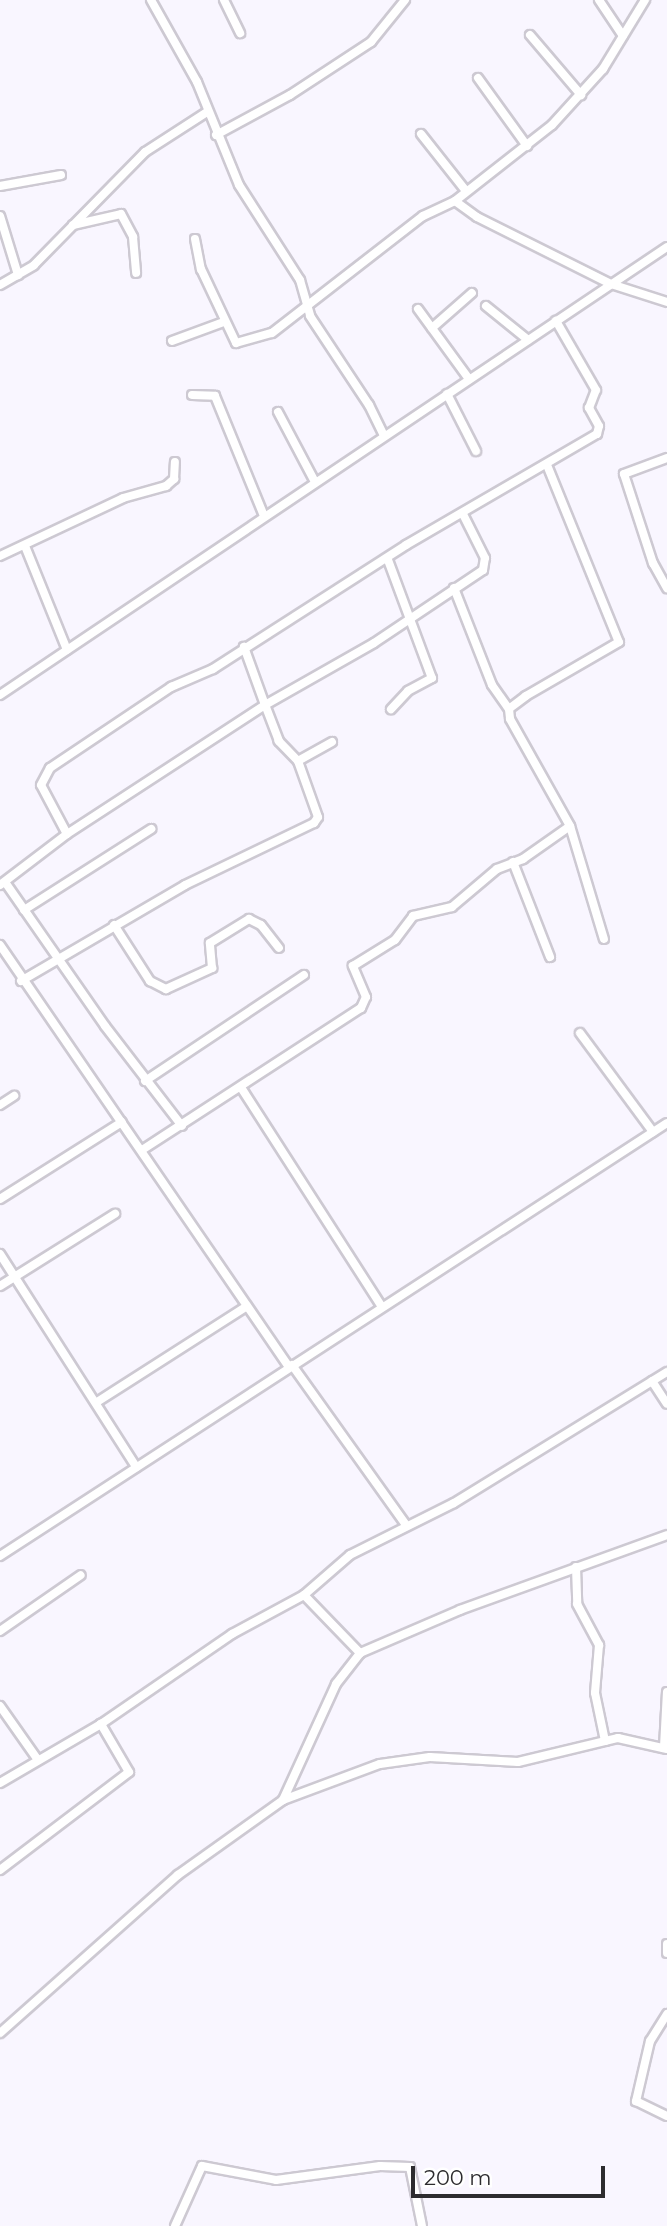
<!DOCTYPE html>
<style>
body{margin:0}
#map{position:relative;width:667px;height:2226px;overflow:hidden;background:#f9f6ff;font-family:Montserrat,sans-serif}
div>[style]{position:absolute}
.roads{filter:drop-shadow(2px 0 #cdc9d2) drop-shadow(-2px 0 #cdc9d2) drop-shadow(0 2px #cdc9d2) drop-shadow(0 -2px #cdc9d2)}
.minor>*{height:8px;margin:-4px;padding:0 4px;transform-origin:4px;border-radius:4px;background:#fff}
span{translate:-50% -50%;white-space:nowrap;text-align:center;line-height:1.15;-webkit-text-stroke:6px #fff;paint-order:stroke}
.scale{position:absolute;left:411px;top:2166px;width:194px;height:32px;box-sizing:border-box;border:4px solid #2d2c2f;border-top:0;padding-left:9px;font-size:21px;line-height:24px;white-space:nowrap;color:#2d2c2f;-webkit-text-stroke:5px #fff;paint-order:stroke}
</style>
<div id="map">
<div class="roads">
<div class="minor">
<div style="left:151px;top:0;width:94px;rotate:60.7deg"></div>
<div style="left:197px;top:82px;width:111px;rotate:67.8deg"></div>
<div style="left:239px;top:185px;width:113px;rotate:57.3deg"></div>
<div style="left:300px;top:280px;width:37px;rotate:74deg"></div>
<div style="left:310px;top:316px;width:107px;rotate:56.5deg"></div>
<div style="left:369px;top:405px;width:34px;rotate:64deg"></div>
<div style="left:224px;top:0;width:37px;rotate:64deg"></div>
<div style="left:599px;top:0;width:43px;rotate:56.3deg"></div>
<div style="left:530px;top:35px;width:79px;rotate:49.6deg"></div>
<div style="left:478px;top:78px;width:84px;rotate:54.2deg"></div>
<div style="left:421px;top:134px;width:73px;rotate:51.7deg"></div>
<div style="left:216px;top:135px;width:84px;rotate:-28.4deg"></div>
<div style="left:290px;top:95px;width:97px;rotate:-33.2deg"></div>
<div style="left:371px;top:42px;width:54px;rotate:-51deg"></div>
<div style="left:0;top:186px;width:62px;rotate:-10.2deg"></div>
<div style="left:455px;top:201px;width:27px;rotate:36deg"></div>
<div style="left:477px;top:217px;width:150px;rotate:26.6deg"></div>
<div style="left:611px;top:284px;width:59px;rotate:17.8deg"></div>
<div style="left:0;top:216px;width:62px;rotate:73deg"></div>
<div style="left:73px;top:225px;width:49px;rotate:-12.9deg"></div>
<div style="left:121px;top:214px;width:26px;rotate:62deg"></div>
<div style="left:133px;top:237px;width:36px;rotate:85deg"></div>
<div style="left:195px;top:239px;width:31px;rotate:79deg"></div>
<div style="left:201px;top:269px;width:82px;rotate:64.7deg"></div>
<div style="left:236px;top:343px;width:37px;rotate:-16deg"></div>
<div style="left:272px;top:333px;width:191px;rotate:-37.8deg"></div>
<div style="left:423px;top:216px;width:35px;rotate:-25deg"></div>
<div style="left:455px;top:201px;width:123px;rotate:-38.1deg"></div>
<div style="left:552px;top:125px;width:76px;rotate:-47.7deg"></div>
<div style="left:603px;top:69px;width:81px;rotate:-58.7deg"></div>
<div style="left:0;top:285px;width:39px;rotate:-30deg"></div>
<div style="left:34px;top:265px;width:158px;rotate:-45.5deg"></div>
<div style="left:145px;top:152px;width:74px;rotate:-32.8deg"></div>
<div style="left:486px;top:306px;width:54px;rotate:39deg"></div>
<div style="left:418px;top:309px;width:87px;rotate:53.9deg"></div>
<div style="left:432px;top:328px;width:53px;rotate:-41.2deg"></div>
<div style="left:172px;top:341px;width:55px;rotate:-20.1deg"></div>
<div style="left:447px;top:394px;width:64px;rotate:63deg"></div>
<div style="left:192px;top:395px;width:23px;rotate:2deg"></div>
<div style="left:215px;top:396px;width:130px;rotate:67.8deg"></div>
<div style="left:278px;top:412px;width:79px;rotate:62.1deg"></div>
<div style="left:667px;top:458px;width:46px;rotate:159.6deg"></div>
<div style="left:624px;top:474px;width:94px;rotate:72deg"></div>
<div style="left:653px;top:563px;width:29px;rotate:61deg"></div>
<div style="left:547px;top:465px;width:191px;rotate:67.9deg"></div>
<div style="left:619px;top:642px;width:108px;rotate:149.9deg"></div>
<div style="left:526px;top:696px;width:21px;rotate:143deg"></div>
<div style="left:509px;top:709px;width:10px;rotate:84deg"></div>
<div style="left:510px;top:719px;width:123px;rotate:60.7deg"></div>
<div style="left:570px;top:826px;width:118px;rotate:73.3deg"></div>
<div style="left:25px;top:546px;width:112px;rotate:68deg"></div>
<div style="left:0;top:556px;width:136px;rotate:-25.2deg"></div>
<div style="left:123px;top:498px;width:45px;rotate:-15.6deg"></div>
<div style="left:166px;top:486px;width:11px;rotate:-41deg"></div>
<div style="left:174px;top:479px;width:17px;rotate:-87deg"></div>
<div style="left:388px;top:560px;width:126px;rotate:69.6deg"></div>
<div style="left:432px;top:678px;width:27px;rotate:152deg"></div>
<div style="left:408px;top:691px;width:25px;rotate:133deg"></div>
<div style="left:454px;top:588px;width:104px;rotate:68.6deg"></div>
<div style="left:492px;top:685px;width:29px;rotate:55deg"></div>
<div style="left:0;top:695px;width:803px;rotate:-33.89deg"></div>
<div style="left:332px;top:742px;width:39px;rotate:151deg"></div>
<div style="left:298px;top:761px;width:28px;rotate:-134deg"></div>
<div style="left:279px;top:741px;width:39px;rotate:-111deg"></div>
<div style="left:265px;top:705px;width:125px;rotate:-29.6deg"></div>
<div style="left:374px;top:643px;width:131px;rotate:-33.8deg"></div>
<div style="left:483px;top:570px;width:12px;rotate:-81deg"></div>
<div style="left:485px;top:558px;width:49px;rotate:-116.6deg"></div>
<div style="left:67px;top:834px;width:236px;rotate:-33.1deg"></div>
<div style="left:265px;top:705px;width:62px;rotate:-109.9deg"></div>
<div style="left:513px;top:862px;width:102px;rotate:68.7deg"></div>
<div style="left:5px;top:882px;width:175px;rotate:55.2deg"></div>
<div style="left:105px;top:1026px;width:126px;rotate:52.4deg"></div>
<div style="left:0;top:885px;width:84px;rotate:-37.3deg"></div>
<div style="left:67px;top:834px;width:55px;rotate:-118deg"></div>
<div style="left:41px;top:785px;width:19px;rotate:-62deg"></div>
<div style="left:50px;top:768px;width:146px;rotate:-33.8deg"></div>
<div style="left:171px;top:687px;width:46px;rotate:-23.2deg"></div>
<div style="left:213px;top:669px;width:229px;rotate:-32.7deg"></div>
<div style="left:406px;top:545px;width:221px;rotate:-30.2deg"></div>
<div style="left:597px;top:434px;width:8px;rotate:-76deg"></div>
<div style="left:599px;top:426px;width:21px;rotate:-119deg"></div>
<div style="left:589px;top:408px;width:19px;rotate:-69deg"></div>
<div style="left:596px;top:390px;width:80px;rotate:-120.1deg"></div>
<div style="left:24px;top:910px;width:151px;rotate:-32.5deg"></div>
<div style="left:114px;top:925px;width:67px;rotate:57.3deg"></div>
<div style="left:150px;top:981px;width:18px;rotate:27deg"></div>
<div style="left:166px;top:989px;width:51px;rotate:-24.5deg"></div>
<div style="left:212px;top:968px;width:25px;rotate:-95deg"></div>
<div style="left:210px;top:943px;width:46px;rotate:-31.6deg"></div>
<div style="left:249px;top:919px;width:13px;rotate:27deg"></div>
<div style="left:261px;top:925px;width:29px;rotate:52deg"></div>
<div style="left:0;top:945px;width:511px;rotate:55.6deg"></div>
<div style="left:21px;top:981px;width:190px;rotate:-30.3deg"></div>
<div style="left:185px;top:885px;width:143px;rotate:-25.7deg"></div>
<div style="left:314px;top:823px;width:7px;rotate:-56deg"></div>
<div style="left:318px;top:817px;width:59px;rotate:-109.7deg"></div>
<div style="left:580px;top:1033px;width:123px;rotate:53.6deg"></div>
<div style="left:145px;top:1081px;width:191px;rotate:-33.7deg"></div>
<div style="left:242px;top:1089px;width:259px;rotate:57.3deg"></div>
<div style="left:0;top:1105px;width:17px;rotate:-33deg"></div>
<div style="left:142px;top:1150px;width:261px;rotate:-33deg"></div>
<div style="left:361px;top:1008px;width:12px;rotate:-66deg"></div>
<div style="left:366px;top:997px;width:34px;rotate:-113deg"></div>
<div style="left:353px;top:966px;width:49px;rotate:-31.8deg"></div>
<div style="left:395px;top:940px;width:30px;rotate:-53deg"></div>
<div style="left:413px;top:916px;width:40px;rotate:-13deg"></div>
<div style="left:452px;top:907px;width:59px;rotate:-40.2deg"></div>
<div style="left:497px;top:869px;width:28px;rotate:-21deg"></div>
<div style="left:523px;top:859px;width:57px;rotate:-35.1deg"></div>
<div style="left:0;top:1199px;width:144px;rotate:-32.3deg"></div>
<div style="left:0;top:1254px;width:253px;rotate:57.4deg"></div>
<div style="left:0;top:1286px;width:136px;rotate:-32.1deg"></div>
<div style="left:292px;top:1365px;width:196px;rotate:54.5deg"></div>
<div style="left:652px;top:1381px;width:27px;rotate:57deg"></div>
<div style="left:97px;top:1402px;width:178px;rotate:-32.6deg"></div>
<div style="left:0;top:1556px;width:795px;rotate:-32.99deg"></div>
<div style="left:576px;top:1567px;width:37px;rotate:88deg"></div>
<div style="left:577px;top:1604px;width:47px;rotate:61.8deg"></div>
<div style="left:599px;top:1645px;width:48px;rotate:94.8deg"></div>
<div style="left:595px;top:1693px;width:49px;rotate:78.2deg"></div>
<div style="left:304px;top:1595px;width:61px;rotate:-41deg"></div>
<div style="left:350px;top:1555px;width:116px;rotate:-26.6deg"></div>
<div style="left:454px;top:1503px;width:250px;rotate:-31.6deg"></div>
<div style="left:0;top:1631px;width:98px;rotate:-34.7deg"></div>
<div style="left:0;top:1706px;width:66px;rotate:54.9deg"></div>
<div style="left:664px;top:1747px;width:55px;rotate:-86.9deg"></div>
<div style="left:0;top:1783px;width:117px;rotate:-30.3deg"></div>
<div style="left:283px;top:1800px;width:128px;rotate:-65.4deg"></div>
<div style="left:336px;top:1684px;width:39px;rotate:-52deg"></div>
<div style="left:360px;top:1653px;width:109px;rotate:-23.3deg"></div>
<div style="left:460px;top:1610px;width:220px;rotate:-19.9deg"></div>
<div style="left:0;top:1870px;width:162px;rotate:-37.2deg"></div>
<div style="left:129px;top:1772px;width:56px;rotate:-120.3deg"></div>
<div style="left:101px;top:1724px;width:159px;rotate:-34.5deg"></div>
<div style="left:232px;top:1634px;width:82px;rotate:-28.4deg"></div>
<div style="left:304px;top:1595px;width:81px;rotate:46deg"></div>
<div style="left:667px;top:1944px;width:9px;rotate:90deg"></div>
<div style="left:667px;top:2014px;width:32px;rotate:122deg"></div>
<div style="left:650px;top:2041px;width:62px;rotate:103.1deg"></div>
<div style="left:636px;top:2101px;width:34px;rotate:26deg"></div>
<div style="left:0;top:2033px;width:238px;rotate:-41.6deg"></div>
<div style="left:178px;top:1875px;width:129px;rotate:-35.5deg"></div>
<div style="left:283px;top:1800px;width:103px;rotate:-20.4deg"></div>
<div style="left:380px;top:1764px;width:50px;rotate:-8deg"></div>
<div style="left:430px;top:1757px;width:88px;rotate:3.3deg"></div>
<div style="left:518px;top:1762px;width:103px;rotate:-13.5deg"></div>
<div style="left:618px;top:1738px;width:50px;rotate:12.7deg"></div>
<div style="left:175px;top:2226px;width:66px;rotate:-65.8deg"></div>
<div style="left:202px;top:2166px;width:75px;rotate:10.7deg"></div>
<div style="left:276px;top:2180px;width:105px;rotate:-7.7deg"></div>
<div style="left:380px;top:2166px;width:30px;rotate:2deg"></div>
<div style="left:410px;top:2167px;width:60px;rotate:78.5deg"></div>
</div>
</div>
<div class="scale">200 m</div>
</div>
